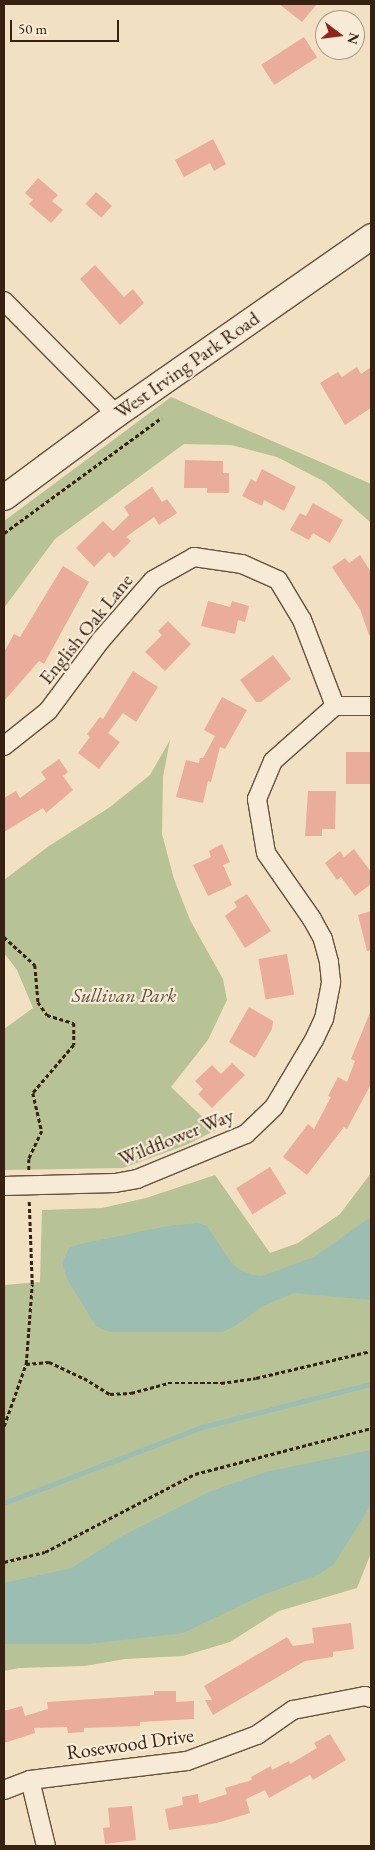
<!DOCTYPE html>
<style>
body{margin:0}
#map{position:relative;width:375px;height:1850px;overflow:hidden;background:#f2e0c2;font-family:"EB Garamond",serif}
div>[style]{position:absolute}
.green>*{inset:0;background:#b7c396}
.water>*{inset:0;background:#9bbdb2}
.stream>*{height:4.5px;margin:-2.25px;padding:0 2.25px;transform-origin:2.25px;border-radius:2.25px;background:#9bbdb2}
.building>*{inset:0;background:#eaad9b;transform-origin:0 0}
.path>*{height:2.5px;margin-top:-1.25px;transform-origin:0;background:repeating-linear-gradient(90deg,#372110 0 4px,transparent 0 6.5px)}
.roads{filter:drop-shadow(1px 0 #66513c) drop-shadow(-1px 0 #66513c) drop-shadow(0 1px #66513c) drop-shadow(0 -1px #66513c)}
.street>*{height:18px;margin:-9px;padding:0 9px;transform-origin:9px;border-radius:9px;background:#f7ebd7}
.secondary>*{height:25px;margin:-12.5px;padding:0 12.5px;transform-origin:12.5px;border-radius:12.5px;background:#f7ebd7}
span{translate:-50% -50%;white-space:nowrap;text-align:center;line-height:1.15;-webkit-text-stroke:4.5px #f7ebd7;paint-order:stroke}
.street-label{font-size:20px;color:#372110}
.park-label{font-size:20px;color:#5d5238;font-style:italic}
.frame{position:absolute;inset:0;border:5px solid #372110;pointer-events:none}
.north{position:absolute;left:315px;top:10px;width:50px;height:50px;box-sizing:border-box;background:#f7ebd7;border:1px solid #aa9a87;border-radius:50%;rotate:105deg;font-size:14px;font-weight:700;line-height:20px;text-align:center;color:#372110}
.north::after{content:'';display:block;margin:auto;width:18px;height:22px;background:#8f2418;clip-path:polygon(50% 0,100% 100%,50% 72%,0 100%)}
.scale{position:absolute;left:10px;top:20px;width:109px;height:22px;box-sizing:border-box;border:2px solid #372110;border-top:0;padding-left:6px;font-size:15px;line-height:18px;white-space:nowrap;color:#372110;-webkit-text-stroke:4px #f7ebd7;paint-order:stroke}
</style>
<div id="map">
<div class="green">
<div style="clip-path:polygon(171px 397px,371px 484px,371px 523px,325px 482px,277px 457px,231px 445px,184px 444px,55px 539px,4px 608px,4px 521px)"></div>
<div style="clip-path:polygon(170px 740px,163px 777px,162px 834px,174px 879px,190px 920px,223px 979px,227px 1000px,208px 1040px,171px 1087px,216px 1130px,186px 1145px,123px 1168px,4px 1170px,4px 1029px,33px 1008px,17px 970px,4px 953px,4px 880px,49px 846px,110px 807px,150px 775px)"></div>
<div style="clip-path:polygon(371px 1173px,371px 1553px,357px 1588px,279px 1611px,230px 1642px,183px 1656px,125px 1659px,85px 1666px,19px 1668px,4px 1671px,4px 1285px,40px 1282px,42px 1210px,102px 1208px,146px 1198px,215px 1175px,270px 1253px,298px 1243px,340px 1214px)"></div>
</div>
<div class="water">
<div style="clip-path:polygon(371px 1217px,371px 1300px,294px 1293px,263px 1306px,235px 1326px,222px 1332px,110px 1332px,96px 1326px,68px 1281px,62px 1263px,69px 1248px,80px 1244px,168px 1226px,198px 1223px,207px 1226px,231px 1262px,240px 1270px,253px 1275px,262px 1276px,314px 1257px)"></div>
<div style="clip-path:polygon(371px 1450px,371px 1505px,334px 1564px,320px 1574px,260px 1596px,183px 1633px,89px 1644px,4px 1644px,4px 1583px,72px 1568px,122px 1536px,211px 1491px,266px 1472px)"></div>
</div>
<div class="stream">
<div style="left:4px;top:1503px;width:212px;rotate:-21deg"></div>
<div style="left:202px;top:1427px;width:174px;rotate:-14.3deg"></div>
</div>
<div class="building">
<div style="clip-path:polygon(279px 4px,317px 4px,302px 22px)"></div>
<div style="left:304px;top:37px;width:24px;height:51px;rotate:57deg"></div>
<div style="clip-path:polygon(213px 139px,226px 164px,214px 171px,210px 163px,184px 177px,175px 160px)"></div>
<div style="clip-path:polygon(38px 178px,58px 195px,52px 201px,63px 210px,51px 223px,29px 204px,33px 200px,25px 193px)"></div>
<div style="left:96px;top:192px;width:21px;height:16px;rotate:41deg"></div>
<div style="clip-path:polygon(95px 265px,124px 297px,133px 289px,144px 303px,120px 325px,80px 279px)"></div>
<div style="clip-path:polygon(357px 367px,361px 374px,371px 367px,371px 408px,345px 425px,320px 383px,338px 372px,342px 377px)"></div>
<div style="clip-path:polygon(185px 460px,223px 461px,223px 473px,229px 473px,229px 493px,207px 493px,207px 488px,184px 488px)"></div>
<div style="clip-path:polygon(262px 469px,296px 487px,284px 511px,264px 500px,262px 506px,242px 496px,251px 479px,256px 482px)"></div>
<div style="clip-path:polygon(152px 487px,162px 502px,167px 499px,177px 513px,159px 525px,154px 517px,126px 537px,131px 541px,114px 558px,109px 552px,94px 567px,76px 548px,103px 521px,113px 531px,129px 515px,124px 507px)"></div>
<div style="clip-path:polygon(313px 503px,343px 520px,330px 543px,313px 533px,309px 540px,290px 530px,300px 513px,306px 516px)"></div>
<div style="clip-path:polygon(360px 555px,371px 572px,371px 635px,369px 635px,360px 609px,332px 567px,345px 558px,349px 563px)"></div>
<div style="clip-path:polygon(63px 566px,89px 582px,44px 664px,39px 661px,4px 701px,4px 652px,14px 634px,20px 637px)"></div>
<div style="clip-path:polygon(208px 601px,230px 607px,232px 601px,249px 606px,245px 622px,238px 620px,235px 634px,201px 626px)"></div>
<div style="clip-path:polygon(168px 621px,191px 644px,165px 671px,145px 652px,162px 635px,158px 631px)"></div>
<div style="clip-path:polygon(273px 655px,291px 679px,261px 702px,256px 702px,240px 680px)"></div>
<div style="clip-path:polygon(133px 671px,158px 687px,136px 722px,123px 713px,108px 733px,120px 742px,99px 769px,78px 753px,90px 737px,87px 734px,100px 717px,103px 719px)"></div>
<div style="clip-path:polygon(222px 697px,247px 710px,225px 749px,220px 747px,211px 782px,208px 781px,203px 803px,176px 797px,186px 760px,199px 763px,200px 758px,203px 758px,215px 736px,204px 730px)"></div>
<div style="left:371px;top:752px;width:32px;height:25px;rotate:90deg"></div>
<div style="clip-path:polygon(59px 759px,68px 772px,63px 776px,73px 790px,46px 813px,43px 808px,4px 832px,4px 798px,16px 791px,20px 798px,46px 779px,41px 772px)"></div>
<div style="clip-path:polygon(308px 791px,336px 791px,335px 829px,322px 829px,322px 836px,305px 836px)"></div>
<div style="clip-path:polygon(222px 844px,230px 862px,223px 865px,232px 885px,208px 896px,193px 865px,211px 857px,209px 851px)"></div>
<div style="clip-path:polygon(354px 849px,371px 872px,371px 884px,355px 896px,341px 877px,337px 880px,325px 863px,340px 851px,344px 857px)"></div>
<div style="clip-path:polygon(247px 894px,271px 931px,245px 948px,225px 916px,237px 907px,234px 902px)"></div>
<div style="clip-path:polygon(371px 911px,371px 950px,367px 951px,358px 915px)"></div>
<div style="left:287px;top:954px;width:41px;height:29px;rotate:80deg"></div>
<div style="clip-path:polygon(249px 1007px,273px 1021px,272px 1029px,255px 1058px,229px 1042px)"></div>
<div style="clip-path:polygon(371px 1010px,371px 1084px,347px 1129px,344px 1127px,307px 1175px,283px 1157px,308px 1124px,314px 1129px,331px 1097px,328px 1096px,338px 1077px,347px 1082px,355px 1061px,351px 1059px)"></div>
<div style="clip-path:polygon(232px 1063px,245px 1075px,212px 1108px,198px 1094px,203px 1089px,195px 1081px,212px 1065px,221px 1074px)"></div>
<div style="left:270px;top:1167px;width:31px;height:40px;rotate:58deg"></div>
<div style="clip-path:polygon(351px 1623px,354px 1649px,333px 1652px,333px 1657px,305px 1661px,213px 1715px,205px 1700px,212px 1700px,204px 1686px,287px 1637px,293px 1646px,314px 1643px,312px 1628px)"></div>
<div style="clip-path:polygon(154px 1691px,176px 1691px,176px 1702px,194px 1701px,194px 1719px,140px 1722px,140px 1726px,84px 1728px,84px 1732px,68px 1733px,67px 1727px,34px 1728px,35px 1733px,4px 1743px,4px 1711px,22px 1706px,25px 1716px,48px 1709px,47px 1702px,154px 1695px)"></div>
<div style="clip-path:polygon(330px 1734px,346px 1760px,313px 1780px,310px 1775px,269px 1798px,265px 1790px,246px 1799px,250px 1813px,217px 1823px,169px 1830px,165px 1809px,183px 1805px,182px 1797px,198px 1794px,199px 1803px,227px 1794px,225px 1788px,252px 1780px,251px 1777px,271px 1766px,272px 1770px,289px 1761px,290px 1764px,317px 1748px,314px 1743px)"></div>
<div style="clip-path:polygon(132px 1806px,136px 1840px,105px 1844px,103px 1828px,110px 1827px,108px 1808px)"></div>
</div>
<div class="path">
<div style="left:4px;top:533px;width:195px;rotate:-36.2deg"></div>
<div style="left:4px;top:937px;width:42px;rotate:42.1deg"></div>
<div style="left:35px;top:965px;width:37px;rotate:85deg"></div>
<div style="left:38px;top:1002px;width:16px;rotate:55deg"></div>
<div style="left:47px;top:1015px;width:28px;rotate:17deg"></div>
<div style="left:74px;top:1023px;width:22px;rotate:90deg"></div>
<div style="left:74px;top:1045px;width:63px;rotate:130.5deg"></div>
<div style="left:33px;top:1093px;width:39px;rotate:77deg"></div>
<div style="left:42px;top:1131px;width:31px;rotate:115deg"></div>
<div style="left:29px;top:1159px;width:12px;rotate:90deg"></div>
<div style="left:26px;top:1364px;width:80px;rotate:-85.7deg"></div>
<div style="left:32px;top:1284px;width:83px;rotate:-92.1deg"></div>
<div style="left:4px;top:1426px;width:66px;rotate:-70.5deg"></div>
<div style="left:26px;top:1364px;width:23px;rotate:-5deg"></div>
<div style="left:49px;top:1362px;width:38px;rotate:25deg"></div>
<div style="left:84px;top:1378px;width:31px;rotate:32deg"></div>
<div style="left:110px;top:1394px;width:21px;rotate:-3deg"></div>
<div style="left:131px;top:1393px;width:38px;rotate:-15deg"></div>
<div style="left:168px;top:1383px;width:53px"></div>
<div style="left:221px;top:1383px;width:35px;rotate:-8deg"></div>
<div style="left:256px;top:1378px;width:118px;rotate:-13.2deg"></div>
<div style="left:4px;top:1562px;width:42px;rotate:-13.7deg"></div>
<div style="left:45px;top:1552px;width:169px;rotate:-27.5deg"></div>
<div style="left:195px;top:1474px;width:182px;rotate:-14.6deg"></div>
</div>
<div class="roads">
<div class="street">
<div style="left:4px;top:301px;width:159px;rotate:45.3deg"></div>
<div style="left:4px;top:746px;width:56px;rotate:-38.5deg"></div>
<div style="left:48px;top:711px;width:89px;rotate:-53.3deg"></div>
<div style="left:101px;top:640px;width:79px;rotate:-49.1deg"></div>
<div style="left:153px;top:580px;width:47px;rotate:-29.3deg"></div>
<div style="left:194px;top:557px;width:49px;rotate:8.3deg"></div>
<div style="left:242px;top:564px;width:39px;rotate:24deg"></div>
<div style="left:278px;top:580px;width:47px;rotate:59deg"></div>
<div style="left:302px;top:620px;width:92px;rotate:69deg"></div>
<div style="left:4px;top:1186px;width:111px;rotate:-1.5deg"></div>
<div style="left:115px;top:1183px;width:22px;rotate:-10deg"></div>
<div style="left:137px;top:1179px;width:118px;rotate:-22.4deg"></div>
<div style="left:246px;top:1134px;width:39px;rotate:-44deg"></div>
<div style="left:274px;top:1107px;width:78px;rotate:-59.2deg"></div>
<div style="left:314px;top:1040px;width:23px;rotate:-65deg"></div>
<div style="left:324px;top:1019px;width:38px;rotate:-79deg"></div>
<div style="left:331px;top:982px;width:20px;rotate:-96deg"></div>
<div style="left:329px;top:962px;width:24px;rotate:-105deg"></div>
<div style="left:323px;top:939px;width:23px;rotate:-119deg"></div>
<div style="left:312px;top:919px;width:80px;rotate:-124.9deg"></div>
<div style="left:266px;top:853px;width:55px;rotate:-99.5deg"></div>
<div style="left:257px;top:799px;width:41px;rotate:-67.2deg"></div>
<div style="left:273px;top:761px;width:83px;rotate:-41.6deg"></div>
<div style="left:335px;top:706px;width:36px"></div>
<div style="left:30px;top:1780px;width:68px;rotate:76.4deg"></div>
<div style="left:4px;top:1790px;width:28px;rotate:-21deg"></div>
<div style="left:30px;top:1780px;width:158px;rotate:-6.9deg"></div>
<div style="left:187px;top:1761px;width:75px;rotate:-20.4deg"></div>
<div style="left:257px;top:1735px;width:44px;rotate:-34.8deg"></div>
<div style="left:293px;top:1710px;width:73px;rotate:-11deg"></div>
<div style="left:365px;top:1696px;width:6px;rotate:18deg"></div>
</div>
<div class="secondary">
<div style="left:4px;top:497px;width:139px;rotate:-36.5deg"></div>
<div style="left:116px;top:414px;width:311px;rotate:-34.9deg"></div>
</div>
</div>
<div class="street-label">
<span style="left:187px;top:365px;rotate:-35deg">West Irving Park Road</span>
<span style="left:86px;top:629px;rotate:-51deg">English Oak Lane</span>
<span style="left:176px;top:1137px;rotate:-22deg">Wildflower Way</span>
<span style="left:130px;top:1744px;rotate:-8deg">Rosewood Drive</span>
</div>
<div class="park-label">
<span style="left:124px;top:995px">Sullivan Park</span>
</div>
<div class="frame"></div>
<div class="north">N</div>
<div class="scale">50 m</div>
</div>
